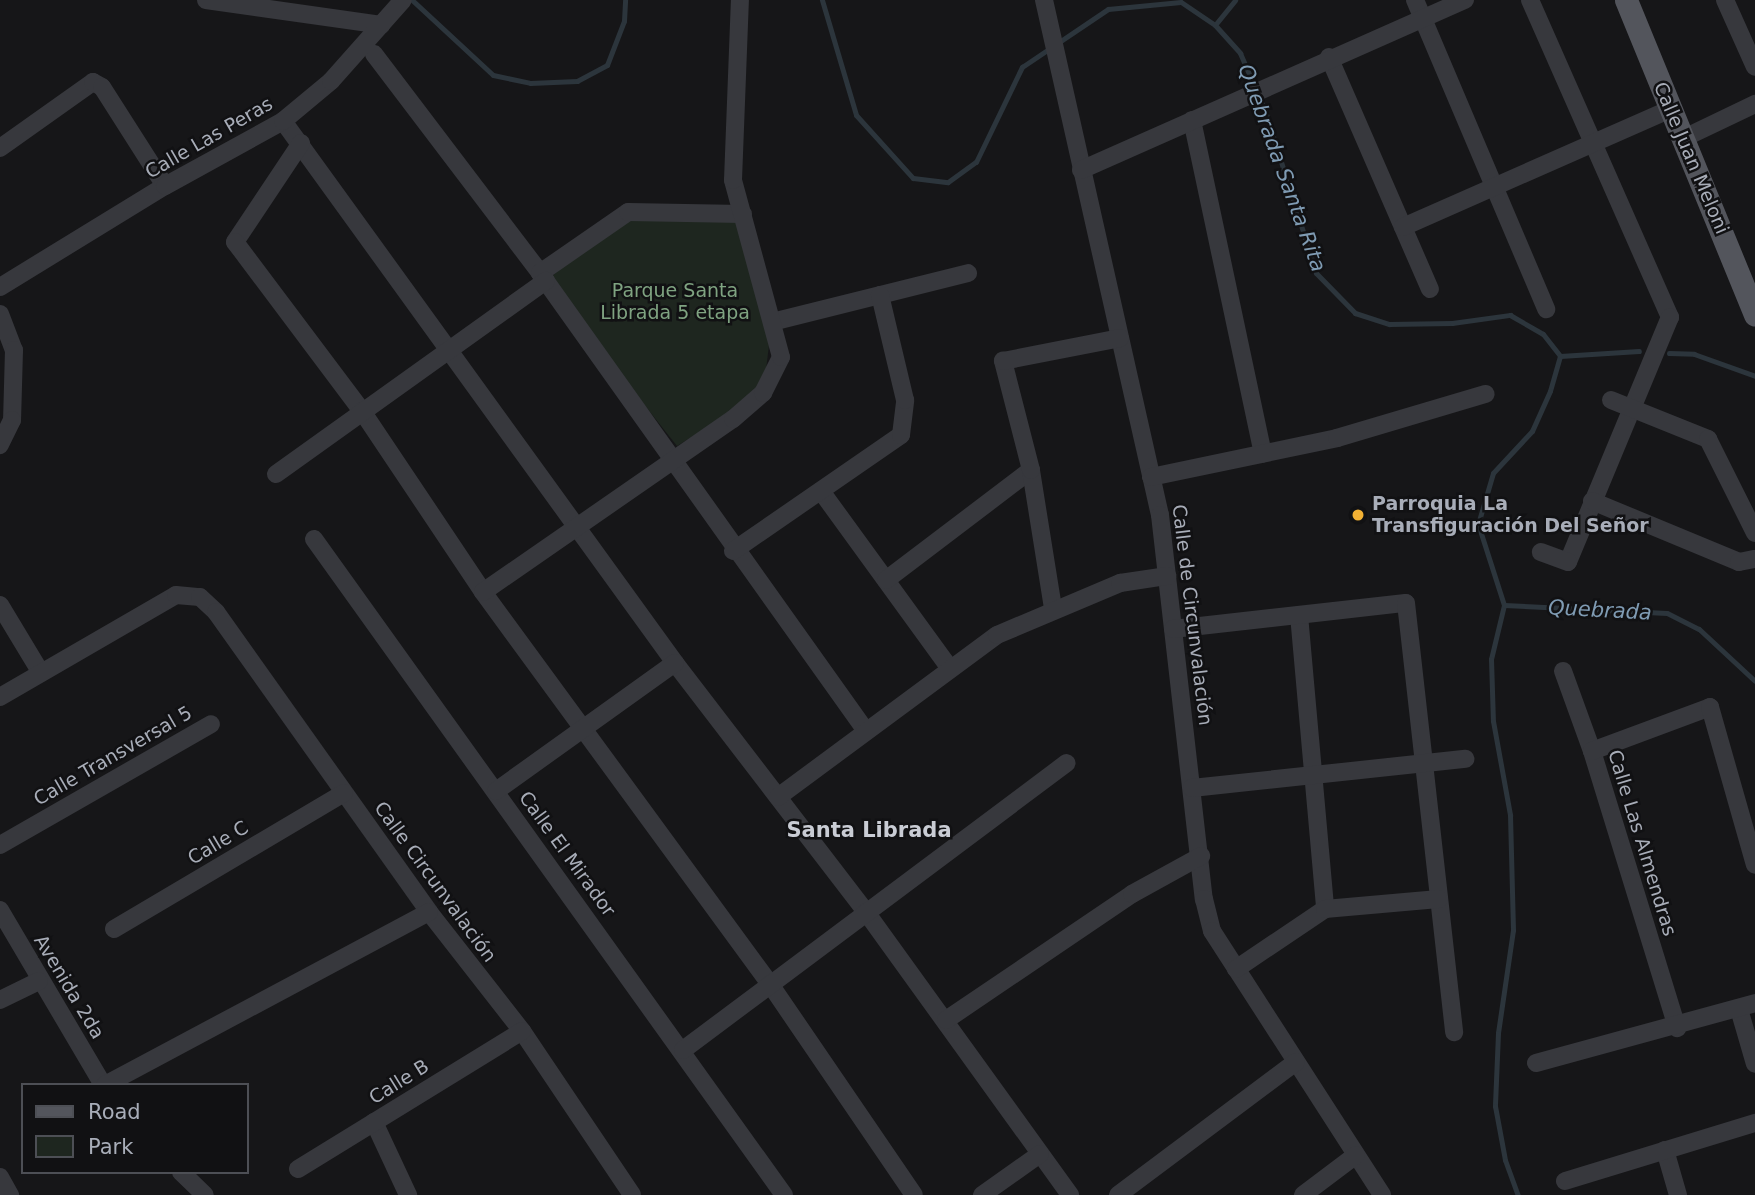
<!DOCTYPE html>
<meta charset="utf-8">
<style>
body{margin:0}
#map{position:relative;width:1755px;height:1195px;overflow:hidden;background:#161618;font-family:"DejaVu Sans",sans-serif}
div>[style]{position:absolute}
.green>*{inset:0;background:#1e261f}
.stream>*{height:5px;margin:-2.5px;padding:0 2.5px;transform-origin:2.5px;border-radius:2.5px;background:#2c353c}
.minor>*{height:18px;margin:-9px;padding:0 9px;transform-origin:9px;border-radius:9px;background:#37383d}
.major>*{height:23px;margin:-11.5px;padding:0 11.5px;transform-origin:11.5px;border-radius:11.5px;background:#53555c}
.dots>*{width:19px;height:19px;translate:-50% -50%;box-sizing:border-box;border:4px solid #111113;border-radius:50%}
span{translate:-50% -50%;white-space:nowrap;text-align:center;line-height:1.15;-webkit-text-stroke:5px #111113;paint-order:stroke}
.street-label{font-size:19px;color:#a8adb8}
.park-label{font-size:19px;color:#7fa381}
.poi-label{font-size:19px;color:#a8adb8;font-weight:700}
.left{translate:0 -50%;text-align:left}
.water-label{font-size:21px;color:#7f9bb3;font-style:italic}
.neighbourhood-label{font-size:21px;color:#c9ccd4;font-weight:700}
.legend{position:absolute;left:21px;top:1083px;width:228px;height:91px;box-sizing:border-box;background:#111113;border:2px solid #4d4f55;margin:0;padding:9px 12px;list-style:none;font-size:21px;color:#a8adb8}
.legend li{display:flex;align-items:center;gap:14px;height:35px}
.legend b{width:35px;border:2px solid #4d4f55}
</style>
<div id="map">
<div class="green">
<div style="clip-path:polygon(628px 212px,743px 214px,772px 322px,763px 393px,677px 446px,546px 281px)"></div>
</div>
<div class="stream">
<div style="left:412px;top:0;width:110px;rotate:42.8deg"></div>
<div style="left:493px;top:75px;width:38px;rotate:12deg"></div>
<div style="left:530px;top:83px;width:47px;rotate:-2.4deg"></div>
<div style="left:577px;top:81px;width:34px;rotate:-28deg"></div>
<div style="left:607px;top:65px;width:47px;rotate:-68.9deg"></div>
<div style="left:624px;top:21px;width:21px;rotate:-87deg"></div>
<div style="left:822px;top:0;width:120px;rotate:73.5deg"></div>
<div style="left:856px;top:115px;width:85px;rotate:47.9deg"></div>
<div style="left:913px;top:178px;width:35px;rotate:7deg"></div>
<div style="left:948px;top:182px;width:34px;rotate:-36deg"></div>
<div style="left:976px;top:162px;width:106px;rotate:-64.2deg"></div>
<div style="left:1022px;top:67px;width:104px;rotate:-34deg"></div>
<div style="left:1108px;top:9px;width:73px;rotate:-5.5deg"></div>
<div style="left:1181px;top:2px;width:41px;rotate:34.1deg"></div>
<div style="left:1215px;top:25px;width:38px;rotate:48deg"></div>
<div style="left:1240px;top:53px;width:63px;rotate:66.7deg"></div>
<div style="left:1265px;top:111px;width:170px;rotate:72.5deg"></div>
<div style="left:1316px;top:273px;width:56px;rotate:45.7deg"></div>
<div style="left:1355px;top:313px;width:36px;rotate:18deg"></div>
<div style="left:1389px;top:324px;width:63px;rotate:-0.9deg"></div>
<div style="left:1452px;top:323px;width:59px;rotate:-7.9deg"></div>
<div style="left:1510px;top:315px;width:38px;rotate:30deg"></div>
<div style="left:1543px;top:334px;width:28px;rotate:52deg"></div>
<div style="left:1560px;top:356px;width:36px;rotate:106deg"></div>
<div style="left:1550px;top:391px;width:44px;rotate:114.2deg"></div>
<div style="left:1532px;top:431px;width:57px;rotate:132.9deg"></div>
<div style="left:1493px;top:473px;width:53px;rotate:106.4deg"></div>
<div style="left:1478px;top:524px;width:85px;rotate:72.2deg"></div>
<div style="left:1504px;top:605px;width:56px;rotate:103.5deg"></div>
<div style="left:1491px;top:659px;width:62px;rotate:88.2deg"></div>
<div style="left:1493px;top:721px;width:96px;rotate:79.7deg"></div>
<div style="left:1510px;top:815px;width:115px;rotate:88.5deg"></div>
<div style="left:1513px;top:930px;width:104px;rotate:98.3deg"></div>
<div style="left:1498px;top:1033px;width:73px;rotate:92.4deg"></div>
<div style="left:1495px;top:1106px;width:55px;rotate:79.5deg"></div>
<div style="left:1505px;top:1160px;width:37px;rotate:70deg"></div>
<div style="left:1215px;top:25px;width:32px;rotate:-51deg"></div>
<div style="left:1669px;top:353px;width:25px;rotate:2deg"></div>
<div style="left:1694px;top:354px;width:65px;rotate:19.8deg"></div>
<div style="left:1560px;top:356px;width:79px;rotate:-3.6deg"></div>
<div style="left:1504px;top:605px;width:163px;rotate:2.8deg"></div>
<div style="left:1667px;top:613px;width:36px;rotate:27deg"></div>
<div style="left:1699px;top:629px;width:76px;rotate:42.9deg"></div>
</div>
<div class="minor">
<div style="left:206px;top:0;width:177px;rotate:8.1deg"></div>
<div style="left:1044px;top:0;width:528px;rotate:77.31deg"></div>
<div style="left:1160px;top:515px;width:387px;rotate:83.5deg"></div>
<div style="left:1204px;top:899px;width:33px;rotate:76deg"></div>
<div style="left:1212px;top:931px;width:314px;rotate:57.2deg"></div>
<div style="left:1415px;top:0;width:336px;rotate:67deg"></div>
<div style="left:1530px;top:0;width:347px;rotate:66.2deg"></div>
<div style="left:1670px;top:317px;width:265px;rotate:112.6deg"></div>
<div style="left:1568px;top:562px;width:29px;rotate:-160deg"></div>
<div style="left:1725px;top:0;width:73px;rotate:65.9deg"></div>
<div style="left:374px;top:54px;width:275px;rotate:52.8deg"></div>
<div style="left:540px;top:273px;width:562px;rotate:54.56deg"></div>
<div style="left:1329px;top:57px;width:253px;rotate:66.5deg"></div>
<div style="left:1192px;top:120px;width:341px;rotate:78deg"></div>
<div style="left:283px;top:121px;width:669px;rotate:54.12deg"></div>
<div style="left:675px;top:663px;width:314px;rotate:52.5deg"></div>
<div style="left:866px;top:912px;width:349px;rotate:54.2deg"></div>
<div style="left:1684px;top:138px;width:79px;rotate:-25.6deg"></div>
<div style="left:301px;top:143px;width:119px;rotate:123.7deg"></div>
<div style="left:235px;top:242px;width:211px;rotate:53.1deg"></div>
<div style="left:362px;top:411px;width:218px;rotate:56.2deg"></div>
<div style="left:483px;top:592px;width:486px;rotate:53.8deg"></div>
<div style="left:770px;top:984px;width:255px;rotate:55.7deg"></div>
<div style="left:0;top:148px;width:114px;rotate:-35.4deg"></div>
<div style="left:93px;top:82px;width:10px;rotate:29deg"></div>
<div style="left:102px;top:87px;width:117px;rotate:57.5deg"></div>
<div style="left:1081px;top:170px;width:420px;rotate:-23.9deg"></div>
<div style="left:1403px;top:227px;width:292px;rotate:-23.8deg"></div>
<div style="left:540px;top:273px;width:107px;rotate:-34.7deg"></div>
<div style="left:628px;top:212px;width:115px;rotate:1deg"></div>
<div style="left:0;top:287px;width:193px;rotate:-31.5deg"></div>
<div style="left:165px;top:186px;width:135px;rotate:-28.8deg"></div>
<div style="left:283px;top:121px;width:62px;rotate:-39.8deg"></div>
<div style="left:331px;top:81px;width:108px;rotate:-48.4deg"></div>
<div style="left:0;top:314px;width:39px;rotate:69deg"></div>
<div style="left:14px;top:350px;width:70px;rotate:91.6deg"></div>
<div style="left:12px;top:420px;width:28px;rotate:116deg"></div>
<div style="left:772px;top:322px;width:202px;rotate:-14deg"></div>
<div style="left:1611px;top:400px;width:105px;rotate:21.9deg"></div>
<div style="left:1708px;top:439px;width:105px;rotate:63.4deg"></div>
<div style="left:276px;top:474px;width:332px;rotate:-35.6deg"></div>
<div style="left:1151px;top:477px;width:190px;rotate:-11.8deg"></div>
<div style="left:1337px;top:438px;width:155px;rotate:-16.5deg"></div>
<div style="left:821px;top:491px;width:218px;rotate:54deg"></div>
<div style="left:1592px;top:501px;width:159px;rotate:22.5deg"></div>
<div style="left:1739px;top:562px;width:16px;rotate:-11deg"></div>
<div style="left:314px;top:539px;width:807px;rotate:54.38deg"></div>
<div style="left:733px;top:551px;width:204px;rotate:-34.6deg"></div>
<div style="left:901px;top:435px;width:35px;rotate:-83deg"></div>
<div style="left:905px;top:400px;width:108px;rotate:-103.4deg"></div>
<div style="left:886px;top:580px;width:182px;rotate:-37.2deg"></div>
<div style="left:483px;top:592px;width:304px;rotate:-34.7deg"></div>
<div style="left:733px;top:419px;width:40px;rotate:-41deg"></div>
<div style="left:763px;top:393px;width:40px;rotate:-63.4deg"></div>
<div style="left:781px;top:357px;width:183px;rotate:-105.2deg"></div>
<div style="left:733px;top:180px;width:180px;rotate:-87.8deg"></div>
<div style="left:0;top:605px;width:79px;rotate:58.9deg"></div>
<div style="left:1053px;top:608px;width:140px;rotate:-99.1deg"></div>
<div style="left:1031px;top:470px;width:113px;rotate:-104.4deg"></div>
<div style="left:1003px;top:361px;width:119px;rotate:-11.1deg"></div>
<div style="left:1299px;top:615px;width:295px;rotate:84.9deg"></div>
<div style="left:1173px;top:629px;width:234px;rotate:-6.4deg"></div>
<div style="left:1406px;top:603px;width:432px;rotate:83.6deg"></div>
<div style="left:1563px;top:671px;width:85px;rotate:70.1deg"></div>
<div style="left:1592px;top:751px;width:290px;rotate:72.9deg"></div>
<div style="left:0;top:697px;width:203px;rotate:-30.1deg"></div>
<div style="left:176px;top:595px;width:24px;rotate:5deg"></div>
<div style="left:200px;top:597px;width:22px;rotate:43deg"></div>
<div style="left:216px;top:612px;width:368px;rotate:54.6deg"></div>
<div style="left:429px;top:912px;width:151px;rotate:52deg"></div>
<div style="left:522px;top:1031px;width:197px;rotate:56.1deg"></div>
<div style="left:1592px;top:751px;width:126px;rotate:-20.4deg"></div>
<div style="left:1710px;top:707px;width:164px;rotate:74.1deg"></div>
<div style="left:1192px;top:788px;width:275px;rotate:-6.1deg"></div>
<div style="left:496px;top:791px;width:220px;rotate:-35.6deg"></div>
<div style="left:778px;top:797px;width:272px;rotate:-36.5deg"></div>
<div style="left:997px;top:635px;width:134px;rotate:-22.9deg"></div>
<div style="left:1120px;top:583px;width:48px;rotate:-8.5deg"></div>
<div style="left:0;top:845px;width:243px;rotate:-29.8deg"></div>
<div style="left:0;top:910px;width:203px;rotate:59.5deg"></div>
<div style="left:114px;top:929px;width:267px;rotate:-30.6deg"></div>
<div style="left:1236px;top:969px;width:107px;rotate:-34deg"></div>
<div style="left:1325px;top:909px;width:114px;rotate:-5deg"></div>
<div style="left:0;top:1000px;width:43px;rotate:-26deg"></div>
<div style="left:1739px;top:1009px;width:57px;rotate:73.8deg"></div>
<div style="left:946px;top:1020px;width:225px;rotate:-34.1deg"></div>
<div style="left:1132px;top:894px;width:79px;rotate:-28.8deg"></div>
<div style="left:683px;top:1050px;width:479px;rotate:-36.8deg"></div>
<div style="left:1536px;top:1063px;width:227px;rotate:-15.3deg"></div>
<div style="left:105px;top:1085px;width:367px;rotate:-28.1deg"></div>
<div style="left:374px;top:1122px;width:81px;rotate:65deg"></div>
<div style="left:1665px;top:1150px;width:47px;rotate:73.9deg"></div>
<div style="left:298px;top:1169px;width:263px;rotate:-31.6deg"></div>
<div style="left:181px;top:1172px;width:33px;rotate:44deg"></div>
<div style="left:0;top:1177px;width:21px;rotate:61deg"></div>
<div style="left:1565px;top:1181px;width:199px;rotate:-17deg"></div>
<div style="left:982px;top:1195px;width:71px;rotate:-35.3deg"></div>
<div style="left:1118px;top:1195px;width:222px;rotate:-36.8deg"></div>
<div style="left:1303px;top:1195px;width:66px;rotate:-37deg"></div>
</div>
<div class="major">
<div style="left:1626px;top:0;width:340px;rotate:67.7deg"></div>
</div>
<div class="dots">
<div style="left:1358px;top:515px;background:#f2b134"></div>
</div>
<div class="street-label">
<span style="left:209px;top:138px;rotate:-30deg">Calle Las Peras</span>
<span style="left:1691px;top:158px;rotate:67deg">Calle Juan Meloni</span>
<span style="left:1192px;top:615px;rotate:83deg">Calle de Circunvalación</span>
<span style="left:113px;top:756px;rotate:-30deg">Calle Transversal 5</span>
<span style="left:218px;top:843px;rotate:-31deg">Calle C</span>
<span style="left:1642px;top:843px;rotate:73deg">Calle Las Almendras</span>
<span style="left:567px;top:854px;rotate:54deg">Calle El Mirador</span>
<span style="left:435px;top:882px;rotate:54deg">Calle Circunvalación</span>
<span style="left:69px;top:987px;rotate:59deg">Avenida 2da</span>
<span style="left:399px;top:1082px;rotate:-32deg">Calle B</span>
</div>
<div class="park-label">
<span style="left:675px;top:302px">Parque Santa<br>Librada 5 etapa</span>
</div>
<div class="poi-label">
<span class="left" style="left:1372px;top:515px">Parroquia La<br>Transfiguración Del Señor</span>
</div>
<div class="water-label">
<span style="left:1282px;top:168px;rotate:70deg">Quebrada Santa Rita</span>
<span style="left:1600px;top:610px;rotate:3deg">Quebrada</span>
</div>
<div class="neighbourhood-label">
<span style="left:869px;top:830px">Santa Librada</span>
</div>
<ul class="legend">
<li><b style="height:9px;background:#53555c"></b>Road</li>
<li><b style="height:19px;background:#1e261f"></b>Park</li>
</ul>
</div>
